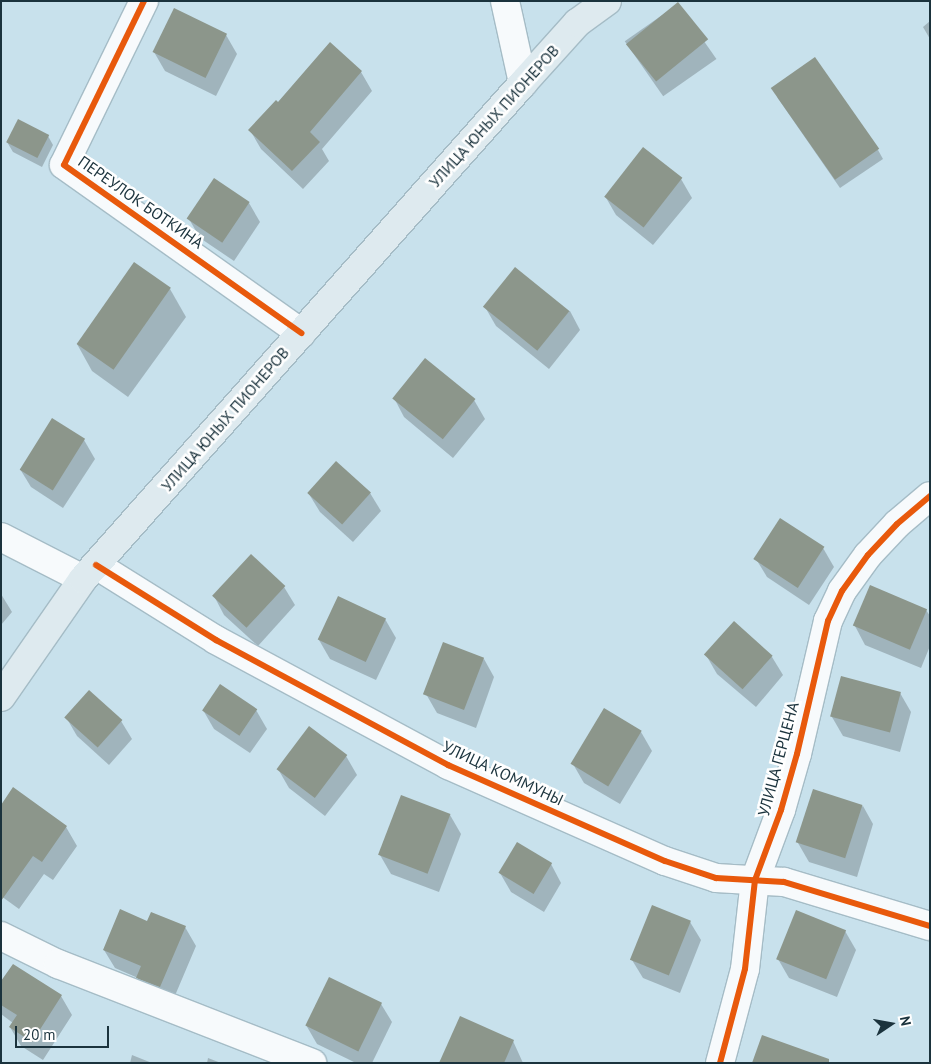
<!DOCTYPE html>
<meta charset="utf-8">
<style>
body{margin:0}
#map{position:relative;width:931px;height:1064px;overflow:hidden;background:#c8e1ec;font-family:"PT Sans",sans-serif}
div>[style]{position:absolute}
.shadow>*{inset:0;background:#0003;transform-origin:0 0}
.building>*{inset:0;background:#8c968b;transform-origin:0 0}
.roads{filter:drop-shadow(1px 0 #a5bcc6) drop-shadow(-1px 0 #a5bcc6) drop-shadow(0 1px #a5bcc6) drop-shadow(0 -1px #a5bcc6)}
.minor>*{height:28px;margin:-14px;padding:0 14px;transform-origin:14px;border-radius:14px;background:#f7fafc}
.major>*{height:28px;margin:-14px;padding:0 14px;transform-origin:14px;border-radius:14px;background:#deeaef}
.cycleway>*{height:6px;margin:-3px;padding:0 3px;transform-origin:3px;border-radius:3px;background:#e8590c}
span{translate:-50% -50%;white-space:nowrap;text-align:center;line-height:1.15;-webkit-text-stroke:5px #fff;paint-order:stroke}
.street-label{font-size:16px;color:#1b333d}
.frame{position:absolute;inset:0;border:2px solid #1b333d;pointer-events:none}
.north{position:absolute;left:866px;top:999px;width:50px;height:50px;-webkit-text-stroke:4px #fff;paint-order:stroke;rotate:78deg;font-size:14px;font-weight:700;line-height:20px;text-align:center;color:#1b333d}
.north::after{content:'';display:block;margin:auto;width:18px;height:22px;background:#1b333d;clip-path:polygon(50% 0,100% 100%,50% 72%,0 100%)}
.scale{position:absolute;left:15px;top:1026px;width:94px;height:22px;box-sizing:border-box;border:2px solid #1b333d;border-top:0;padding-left:6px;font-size:15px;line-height:18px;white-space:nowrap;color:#1b333d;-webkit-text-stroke:4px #fff;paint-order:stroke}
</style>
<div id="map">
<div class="shadow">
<div style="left:678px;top:4px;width:67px;height:65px;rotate:55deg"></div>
<div style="clip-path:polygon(930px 21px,930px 39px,923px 27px)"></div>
<div style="clip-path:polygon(226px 35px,237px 54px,216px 96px,165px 71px,154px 52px)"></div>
<div style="clip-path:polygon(330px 44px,361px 72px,372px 91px,322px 149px,329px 161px,303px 189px,261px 149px,250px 130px,279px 104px)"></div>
<div style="clip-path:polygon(777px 97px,878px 150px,883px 159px,840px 188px)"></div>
<div style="clip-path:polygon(48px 136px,53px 145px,42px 167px,13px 152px,7px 142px)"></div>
<div style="clip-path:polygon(681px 179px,692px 198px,653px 245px,616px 215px,605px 196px)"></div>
<div style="clip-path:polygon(249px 203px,260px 222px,234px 261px,200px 238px,189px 219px)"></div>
<div style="clip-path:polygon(170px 289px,186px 317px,128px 397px,92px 371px,77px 344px)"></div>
<div style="clip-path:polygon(485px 307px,570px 311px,580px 330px,549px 369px,496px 326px)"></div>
<div style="clip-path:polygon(426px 360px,474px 400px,485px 419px,453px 458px,404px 417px,394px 398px)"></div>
<div style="clip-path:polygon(84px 440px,95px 459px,63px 508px,31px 487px,20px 469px)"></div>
<div style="clip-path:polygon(370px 493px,381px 511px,353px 542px,320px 512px,309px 494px)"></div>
<div style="clip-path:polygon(823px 548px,834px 567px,809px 605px,767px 577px,756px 559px)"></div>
<div style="clip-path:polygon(284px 587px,295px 605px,258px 646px,224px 615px,214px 596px)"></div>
<div style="clip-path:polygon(1px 594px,12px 612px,1px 625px)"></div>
<div style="clip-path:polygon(926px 610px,930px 616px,930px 646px,921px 668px,865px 645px,855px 626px)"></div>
<div style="clip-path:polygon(385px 619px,396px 638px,376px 680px,330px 659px,319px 640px)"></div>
<div style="clip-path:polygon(706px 655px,772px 657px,783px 675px,756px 707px,717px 674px)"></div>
<div style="clip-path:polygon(484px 659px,494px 677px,476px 728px,437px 713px,426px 694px)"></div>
<div style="clip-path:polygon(900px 693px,911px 712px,900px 752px,843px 736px,832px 717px)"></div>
<div style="clip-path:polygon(203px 710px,256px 710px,267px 729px,250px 753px,214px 729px)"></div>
<div style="clip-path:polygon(66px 717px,121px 721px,132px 739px,109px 765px,77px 736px)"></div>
<div style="clip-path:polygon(641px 732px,652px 751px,620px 804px,584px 783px,573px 764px)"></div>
<div style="clip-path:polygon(346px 756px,357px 775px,325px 816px,289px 788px,278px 769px)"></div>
<div style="clip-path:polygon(14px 789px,66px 827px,77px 846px,53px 880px,44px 874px,19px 909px,1px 896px)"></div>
<div style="clip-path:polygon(863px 806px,873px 824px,857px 877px,809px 862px,798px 843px)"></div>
<div style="clip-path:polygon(450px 815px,461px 834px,439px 892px,391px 874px,380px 855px)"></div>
<div style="clip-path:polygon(551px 864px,561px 883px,544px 912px,511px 892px,500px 873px)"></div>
<div style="clip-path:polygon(148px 922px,185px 927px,196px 946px,171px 1005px,148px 996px,138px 978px,115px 968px,104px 950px)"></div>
<div style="clip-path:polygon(690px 922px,701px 940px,680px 993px,643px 978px,632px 960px)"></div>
<div style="clip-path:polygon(845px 931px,856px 950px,837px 997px,789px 978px,778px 959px)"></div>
<div style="clip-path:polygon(1px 984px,61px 996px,72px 1015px,43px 1060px,21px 1046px,10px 1027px,13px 1023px,1px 1014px)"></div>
<div style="clip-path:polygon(381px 1004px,392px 1022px,372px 1063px,356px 1063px,317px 1044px,306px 1025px)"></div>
<div style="clip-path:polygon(513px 1041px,523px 1063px,442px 1063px)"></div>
<div style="clip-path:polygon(132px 1055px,152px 1063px,130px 1063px)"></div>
<div style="clip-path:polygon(208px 1058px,221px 1063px,207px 1063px)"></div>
</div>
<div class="building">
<div style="left:678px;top:2px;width:48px;height:67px;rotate:51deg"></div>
<div style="left:174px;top:8px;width:59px;height:49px;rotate:26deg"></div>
<div style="clip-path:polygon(330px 42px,362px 71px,310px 132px,320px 142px,292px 171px,248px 130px,276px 100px,278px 102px)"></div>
<div style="left:815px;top:57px;width:112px;height:54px;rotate:55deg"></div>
<div style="left:18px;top:119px;width:35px;height:26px;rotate:27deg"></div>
<div style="left:643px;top:147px;width:50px;height:63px;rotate:38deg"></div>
<div style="left:214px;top:178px;width:43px;height:49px;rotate:34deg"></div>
<div style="left:134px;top:262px;width:45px;height:100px;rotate:35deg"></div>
<div style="left:515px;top:267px;width:70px;height:51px;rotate:39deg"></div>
<div style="left:425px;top:358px;width:65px;height:52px;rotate:39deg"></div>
<div style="left:52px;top:418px;width:39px;height:61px;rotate:32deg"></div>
<div style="left:336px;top:461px;width:47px;height:43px;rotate:42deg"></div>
<div style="left:780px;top:518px;width:53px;height:49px;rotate:33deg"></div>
<div style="left:251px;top:554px;width:47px;height:57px;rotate:43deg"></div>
<div style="left:870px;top:585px;width:62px;height:44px;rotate:23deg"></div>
<div style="left:338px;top:596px;width:53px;height:48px;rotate:25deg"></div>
<div style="left:734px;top:621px;width:52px;height:45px;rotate:42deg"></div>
<div style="left:443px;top:642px;width:44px;height:56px;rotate:21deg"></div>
<div style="left:841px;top:676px;width:62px;height:42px;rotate:15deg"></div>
<div style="left:220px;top:684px;width:45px;height:32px;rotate:34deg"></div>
<div style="left:89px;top:690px;width:45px;height:37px;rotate:42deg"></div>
<div style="left:604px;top:708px;width:44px;height:65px;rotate:31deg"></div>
<div style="left:309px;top:726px;width:48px;height:54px;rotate:37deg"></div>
<div style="clip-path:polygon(13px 787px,67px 826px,42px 862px,33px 856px,1px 901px,1px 805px)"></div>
<div style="left:813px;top:789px;width:52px;height:56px;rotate:18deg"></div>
<div style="left:401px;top:795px;width:53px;height:64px;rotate:21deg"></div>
<div style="left:517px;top:842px;width:41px;height:36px;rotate:31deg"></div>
<div style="left:652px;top:905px;width:42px;height:59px;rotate:22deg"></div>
<div style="clip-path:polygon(120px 909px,147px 921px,151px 912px,186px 926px,160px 987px,136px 978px,141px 966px,103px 950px)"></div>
<div style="left:796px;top:910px;width:54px;height:53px;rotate:22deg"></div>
<div style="clip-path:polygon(13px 964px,62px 995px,32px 1042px,9px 1027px,17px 1015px,1px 1005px,1px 981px)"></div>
<div style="left:329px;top:977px;width:59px;height:54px;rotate:26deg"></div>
<div style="clip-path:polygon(460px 1016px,514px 1040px,504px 1063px,439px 1063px)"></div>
<div style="clip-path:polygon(762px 1035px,829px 1059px,829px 1063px,752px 1063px)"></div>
</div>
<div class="roads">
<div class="minor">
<div style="left:144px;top:1px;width:182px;rotate:116deg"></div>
<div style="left:64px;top:165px;width:291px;rotate:35.3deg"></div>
<div style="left:505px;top:1px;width:84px;rotate:77.6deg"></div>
<div style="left:1px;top:537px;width:92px;rotate:27.1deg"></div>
<div style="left:96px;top:565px;width:142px;rotate:32deg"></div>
<div style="left:216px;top:640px;width:264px;rotate:28.3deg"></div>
<div style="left:448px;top:765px;width:237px;rotate:23.9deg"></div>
<div style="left:665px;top:861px;width:54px;rotate:18.4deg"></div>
<div style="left:716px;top:878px;width:68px;rotate:3.4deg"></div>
<div style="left:784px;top:882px;width:152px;rotate:16.8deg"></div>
<div style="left:1px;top:936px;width:64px;rotate:26.2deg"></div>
<div style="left:58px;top:964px;width:273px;rotate:21.3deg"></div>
<div style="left:720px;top:1063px;width:97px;rotate:-75.1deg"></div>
<div style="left:745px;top:969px;width:90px;rotate:-83.6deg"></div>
<div style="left:755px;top:880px;width:75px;rotate:-69.6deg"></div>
<div style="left:781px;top:810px;width:58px;rotate:-74.1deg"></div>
<div style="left:797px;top:754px;width:137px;rotate:-76.9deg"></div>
<div style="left:828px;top:621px;width:33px;rotate:-65deg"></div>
<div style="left:842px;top:591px;width:44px;rotate:-54.2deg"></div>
<div style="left:868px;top:555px;width:42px;rotate:-46.9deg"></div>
<div style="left:897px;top:524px;width:43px;rotate:-40.3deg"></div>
</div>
<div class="major">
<div style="left:1px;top:697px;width:144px;rotate:-55.2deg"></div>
<div style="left:83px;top:579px;width:663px;rotate:-48.42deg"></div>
<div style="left:523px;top:83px;width:81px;rotate:-48deg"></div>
<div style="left:577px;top:23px;width:37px;rotate:-36deg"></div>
</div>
</div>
<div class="cycleway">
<div style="left:144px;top:1px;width:182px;rotate:116deg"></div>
<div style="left:64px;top:165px;width:291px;rotate:35.3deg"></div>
<div style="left:96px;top:565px;width:142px;rotate:32deg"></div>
<div style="left:216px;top:640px;width:264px;rotate:28.3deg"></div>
<div style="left:448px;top:765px;width:237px;rotate:23.9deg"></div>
<div style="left:665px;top:861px;width:54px;rotate:18.4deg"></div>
<div style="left:716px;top:878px;width:68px;rotate:3.4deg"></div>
<div style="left:784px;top:882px;width:152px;rotate:16.8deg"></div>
<div style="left:720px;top:1063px;width:97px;rotate:-75.1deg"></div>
<div style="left:745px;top:969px;width:90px;rotate:-83.6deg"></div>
<div style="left:755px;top:880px;width:75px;rotate:-69.6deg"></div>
<div style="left:781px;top:810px;width:58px;rotate:-74.1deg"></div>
<div style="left:797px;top:754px;width:137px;rotate:-76.9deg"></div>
<div style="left:828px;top:621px;width:33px;rotate:-65deg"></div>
<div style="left:842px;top:591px;width:44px;rotate:-54.2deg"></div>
<div style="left:868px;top:555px;width:42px;rotate:-46.9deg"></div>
<div style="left:897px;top:524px;width:43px;rotate:-40.3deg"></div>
</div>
<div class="street-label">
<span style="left:494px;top:116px;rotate:-48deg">УЛИЦА ЮНЫХ ПИОНЕРОВ</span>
<span style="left:141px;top:202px;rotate:35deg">ПЕРЕУЛОК БОТКИНА</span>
<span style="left:225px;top:419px;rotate:-49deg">УЛИЦА ЮНЫХ ПИОНЕРОВ</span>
<span style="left:778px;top:759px;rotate:-75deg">УЛИЦА ГЕРЦЕНА</span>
<span style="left:503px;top:773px;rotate:25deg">УЛИЦА КОММУНЫ</span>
</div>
<div class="frame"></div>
<div class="north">N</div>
<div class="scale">20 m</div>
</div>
